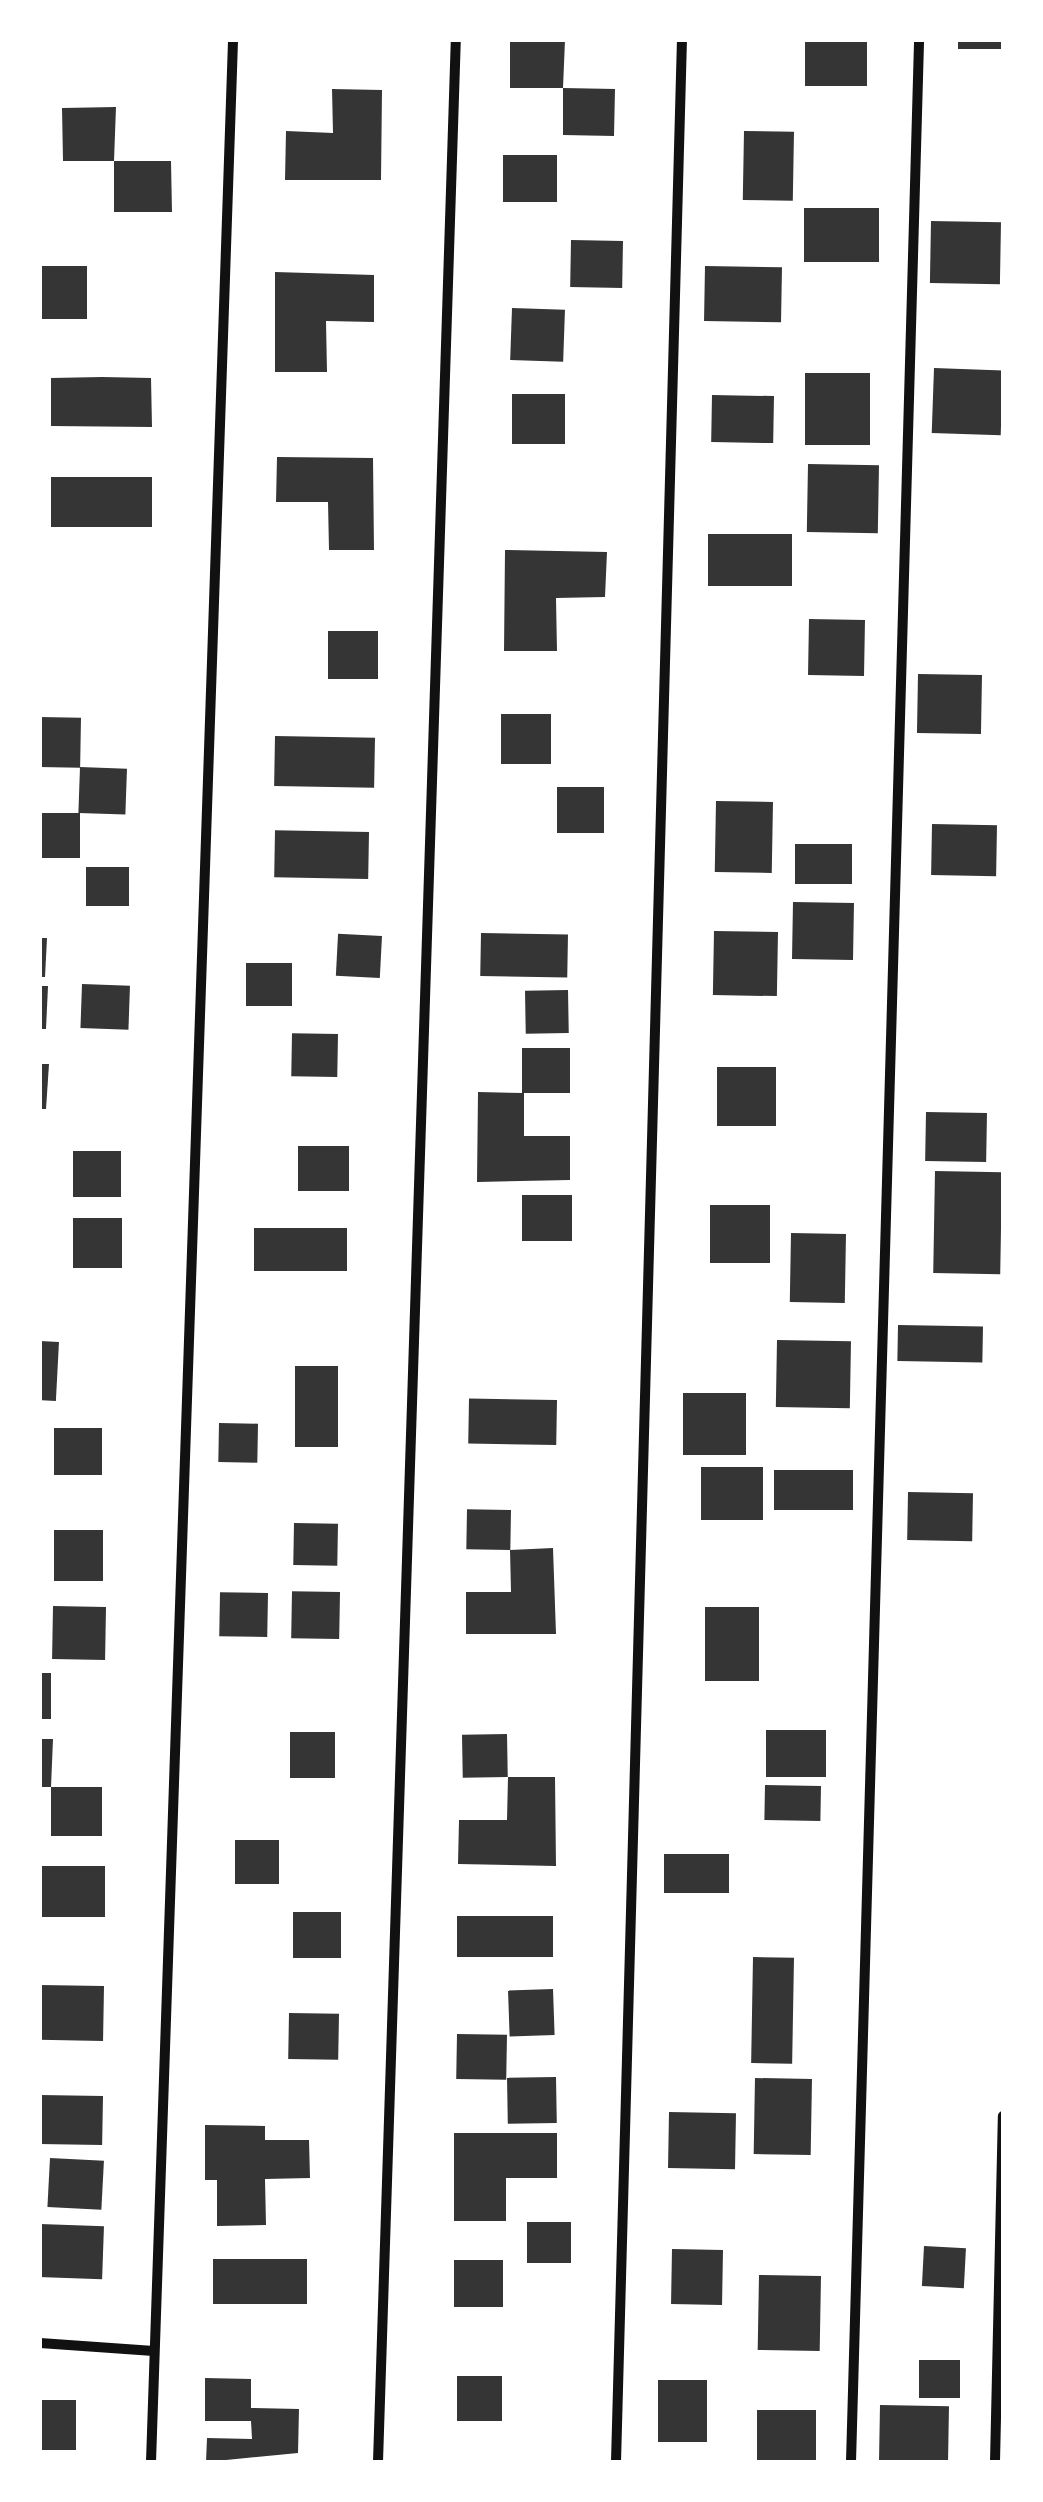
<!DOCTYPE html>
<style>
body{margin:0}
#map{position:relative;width:1043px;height:2502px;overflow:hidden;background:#fff;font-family:"Source Sans 3",sans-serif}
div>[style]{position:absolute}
.building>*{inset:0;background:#353535;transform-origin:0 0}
.minor>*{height:10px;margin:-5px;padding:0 5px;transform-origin:5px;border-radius:5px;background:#111}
span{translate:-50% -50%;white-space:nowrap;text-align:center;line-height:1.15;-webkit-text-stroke:9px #fff;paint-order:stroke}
.frame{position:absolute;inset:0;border:42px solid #fff;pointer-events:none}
</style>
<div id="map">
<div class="building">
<div style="clip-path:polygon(510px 40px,565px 40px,563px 88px,615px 89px,614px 136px,563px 135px,563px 88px,510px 88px)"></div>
<div style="left:805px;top:40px;width:62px;height:46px"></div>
<div style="left:958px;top:40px;width:45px;height:9px"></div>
<div style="clip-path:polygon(332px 89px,382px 90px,381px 180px,285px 180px,286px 131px,333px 133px)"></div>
<div style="clip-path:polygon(116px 107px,114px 161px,171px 161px,172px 212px,114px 212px,114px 161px,63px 161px,62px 108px)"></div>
<div style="left:744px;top:131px;width:50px;height:69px;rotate:1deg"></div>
<div style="left:503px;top:155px;width:54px;height:47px"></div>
<div style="left:804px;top:208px;width:75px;height:54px"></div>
<div style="left:931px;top:221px;width:70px;height:62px;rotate:1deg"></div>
<div style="left:571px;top:240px;width:52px;height:47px;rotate:1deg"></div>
<div style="left:40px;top:266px;width:47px;height:53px"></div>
<div style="left:705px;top:266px;width:77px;height:55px;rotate:1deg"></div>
<div style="clip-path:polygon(275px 272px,374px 275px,374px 322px,326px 321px,327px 372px,275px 372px)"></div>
<div style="left:512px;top:308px;width:53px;height:52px;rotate:2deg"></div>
<div style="left:934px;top:368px;width:69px;height:65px;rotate:2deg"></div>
<div style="left:805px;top:373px;width:65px;height:72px"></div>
<div style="clip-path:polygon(102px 377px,151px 378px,152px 427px,51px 426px,51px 378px)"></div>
<div style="left:512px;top:394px;width:53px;height:50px"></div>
<div style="left:712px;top:395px;width:62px;height:47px;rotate:1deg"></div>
<div style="clip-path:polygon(277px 457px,373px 458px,374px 550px,329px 550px,328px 502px,276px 502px)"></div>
<div style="left:808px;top:464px;width:71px;height:68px;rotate:1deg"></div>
<div style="left:51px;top:477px;width:101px;height:50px"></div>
<div style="left:708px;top:534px;width:84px;height:52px"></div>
<div style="clip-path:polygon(505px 550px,607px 552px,605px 597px,556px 598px,557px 651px,504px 651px)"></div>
<div style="left:809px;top:619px;width:56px;height:56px;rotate:1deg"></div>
<div style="left:328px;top:631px;width:50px;height:48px"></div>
<div style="left:918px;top:674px;width:64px;height:59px;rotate:1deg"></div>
<div style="left:501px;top:714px;width:50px;height:50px"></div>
<div style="left:40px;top:717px;width:41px;height:50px;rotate:1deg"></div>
<div style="left:275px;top:736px;width:100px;height:50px;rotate:1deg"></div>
<div style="left:80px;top:767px;width:47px;height:46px;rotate:2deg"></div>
<div style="left:557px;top:787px;width:47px;height:46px"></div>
<div style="left:716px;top:801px;width:57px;height:71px;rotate:1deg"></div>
<div style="left:40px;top:813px;width:40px;height:45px"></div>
<div style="left:932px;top:824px;width:65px;height:51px;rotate:1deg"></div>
<div style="left:369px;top:832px;width:47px;height:94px;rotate:91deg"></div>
<div style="left:795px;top:844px;width:57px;height:40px"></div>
<div style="left:86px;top:867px;width:43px;height:39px"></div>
<div style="left:793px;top:902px;width:61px;height:57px;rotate:1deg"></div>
<div style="left:714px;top:931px;width:64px;height:64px;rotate:1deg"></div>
<div style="left:481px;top:933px;width:87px;height:43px;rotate:1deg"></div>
<div style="left:382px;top:936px;width:42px;height:44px;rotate:93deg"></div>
<div style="clip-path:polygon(40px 938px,47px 938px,45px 977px,40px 977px)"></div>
<div style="left:246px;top:963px;width:46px;height:43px"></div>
<div style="left:82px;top:984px;width:48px;height:44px;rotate:2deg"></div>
<div style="clip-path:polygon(40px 986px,48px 986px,46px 1029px,40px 1029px)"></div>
<div style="left:568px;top:990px;width:43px;height:43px;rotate:89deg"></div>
<div style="left:338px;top:1034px;width:43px;height:46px;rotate:91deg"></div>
<div style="left:522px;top:1048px;width:48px;height:45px"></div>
<div style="clip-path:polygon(40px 1064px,49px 1064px,46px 1109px,40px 1109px)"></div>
<div style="left:717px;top:1067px;width:59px;height:59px"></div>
<div style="clip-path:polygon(478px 1092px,524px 1093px,524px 1136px,570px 1136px,570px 1180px,477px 1182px)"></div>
<div style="left:926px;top:1112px;width:61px;height:49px;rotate:1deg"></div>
<div style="left:298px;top:1146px;width:51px;height:45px"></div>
<div style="left:73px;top:1151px;width:48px;height:46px"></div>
<div style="left:935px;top:1171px;width:67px;height:102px;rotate:1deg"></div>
<div style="left:522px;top:1195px;width:50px;height:46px"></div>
<div style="left:710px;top:1205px;width:60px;height:58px"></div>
<div style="left:73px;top:1218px;width:49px;height:50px"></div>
<div style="left:254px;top:1228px;width:93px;height:43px"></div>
<div style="left:791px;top:1233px;width:55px;height:69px;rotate:1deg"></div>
<div style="left:898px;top:1325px;width:85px;height:36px;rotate:1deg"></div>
<div style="left:777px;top:1340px;width:74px;height:67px;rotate:1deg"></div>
<div style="left:40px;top:1341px;width:19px;height:59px;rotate:3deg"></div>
<div style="left:295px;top:1366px;width:43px;height:81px"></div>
<div style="left:683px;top:1393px;width:63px;height:62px"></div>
<div style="left:557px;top:1400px;width:45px;height:88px;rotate:91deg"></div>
<div style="left:219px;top:1423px;width:39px;height:39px;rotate:1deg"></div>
<div style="left:54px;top:1428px;width:48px;height:47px"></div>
<div style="left:701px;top:1467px;width:62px;height:53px"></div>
<div style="left:774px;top:1470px;width:79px;height:40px"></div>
<div style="left:908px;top:1492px;width:65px;height:48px;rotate:1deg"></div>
<div style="left:511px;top:1510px;width:40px;height:44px;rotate:91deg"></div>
<div style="left:294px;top:1523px;width:44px;height:42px;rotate:1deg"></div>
<div style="left:103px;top:1530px;width:51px;height:49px;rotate:90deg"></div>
<div style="clip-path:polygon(553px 1548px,556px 1634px,466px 1634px,466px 1592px,511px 1592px,510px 1550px)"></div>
<div style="left:340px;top:1592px;width:47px;height:48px;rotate:91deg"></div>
<div style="left:268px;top:1593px;width:44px;height:48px;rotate:91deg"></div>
<div style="left:106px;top:1607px;width:53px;height:53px;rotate:91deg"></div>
<div style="left:705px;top:1607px;width:54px;height:74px"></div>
<div style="left:40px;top:1673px;width:11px;height:46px"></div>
<div style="left:766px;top:1730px;width:60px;height:47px"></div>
<div style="left:335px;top:1732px;width:46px;height:45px;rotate:90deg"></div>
<div style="left:507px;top:1734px;width:43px;height:45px;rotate:89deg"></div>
<div style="clip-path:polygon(40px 1739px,53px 1739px,51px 1787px,40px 1787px)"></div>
<div style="clip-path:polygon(508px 1777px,555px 1777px,556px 1866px,458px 1864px,459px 1820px,507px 1820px)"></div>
<div style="left:765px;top:1785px;width:56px;height:35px;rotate:1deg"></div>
<div style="left:51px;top:1787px;width:51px;height:49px"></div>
<div style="left:235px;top:1840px;width:44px;height:44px"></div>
<div style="left:664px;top:1854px;width:65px;height:39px"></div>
<div style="left:40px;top:1866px;width:65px;height:51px"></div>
<div style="left:293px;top:1912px;width:48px;height:46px"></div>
<div style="left:457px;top:1916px;width:96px;height:41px"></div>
<div style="left:753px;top:1957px;width:41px;height:106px;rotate:1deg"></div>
<div style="left:104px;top:1986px;width:55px;height:64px;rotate:91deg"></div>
<div style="left:553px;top:1989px;width:46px;height:45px;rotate:88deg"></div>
<div style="left:289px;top:2013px;width:50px;height:46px;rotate:1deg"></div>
<div style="left:457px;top:2034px;width:50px;height:45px;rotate:1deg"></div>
<div style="left:556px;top:2077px;width:46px;height:49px;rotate:89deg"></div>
<div style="left:755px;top:2078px;width:57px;height:76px;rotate:1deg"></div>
<div style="left:40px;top:2095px;width:63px;height:49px;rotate:1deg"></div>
<div style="left:669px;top:2112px;width:67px;height:56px;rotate:1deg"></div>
<div style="clip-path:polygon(205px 2125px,265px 2126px,265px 2140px,309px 2140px,310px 2178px,265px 2179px,266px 2225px,217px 2226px,217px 2180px,205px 2180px)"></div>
<div style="clip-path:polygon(454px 2133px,557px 2133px,557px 2178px,506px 2178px,506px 2221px,454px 2221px)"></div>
<div style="left:50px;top:2158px;width:54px;height:49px;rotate:3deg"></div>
<div style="left:527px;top:2222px;width:44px;height:41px"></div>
<div style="left:40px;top:2224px;width:64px;height:53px;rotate:2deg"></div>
<div style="left:924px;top:2246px;width:42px;height:40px;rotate:3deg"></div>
<div style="left:672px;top:2249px;width:51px;height:55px;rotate:1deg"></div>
<div style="left:213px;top:2259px;width:94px;height:45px"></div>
<div style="left:503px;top:2260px;width:47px;height:49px;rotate:90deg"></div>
<div style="left:759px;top:2275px;width:62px;height:75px;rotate:1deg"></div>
<div style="left:919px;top:2360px;width:41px;height:38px"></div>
<div style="left:457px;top:2376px;width:45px;height:45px"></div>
<div style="clip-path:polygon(205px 2378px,251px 2379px,251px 2408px,299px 2409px,298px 2453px,206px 2462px,207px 2438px,252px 2439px,251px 2421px,205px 2421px)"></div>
<div style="left:658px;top:2380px;width:49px;height:62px"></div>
<div style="left:40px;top:2400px;width:36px;height:50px"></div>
<div style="left:880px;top:2405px;width:69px;height:57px;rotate:1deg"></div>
<div style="left:757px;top:2410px;width:59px;height:52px"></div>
</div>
<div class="minor">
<div style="left:40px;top:2343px;width:114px;rotate:4deg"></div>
<div style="left:151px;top:2462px;width:2423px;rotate:-88.06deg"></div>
<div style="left:378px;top:2462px;width:2423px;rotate:-88.16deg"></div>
<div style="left:616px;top:2462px;width:2423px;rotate:-88.44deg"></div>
<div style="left:851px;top:2462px;width:2423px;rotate:-88.39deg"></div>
<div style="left:995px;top:2462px;width:346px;rotate:-88.7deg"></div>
</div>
<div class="frame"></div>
</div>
